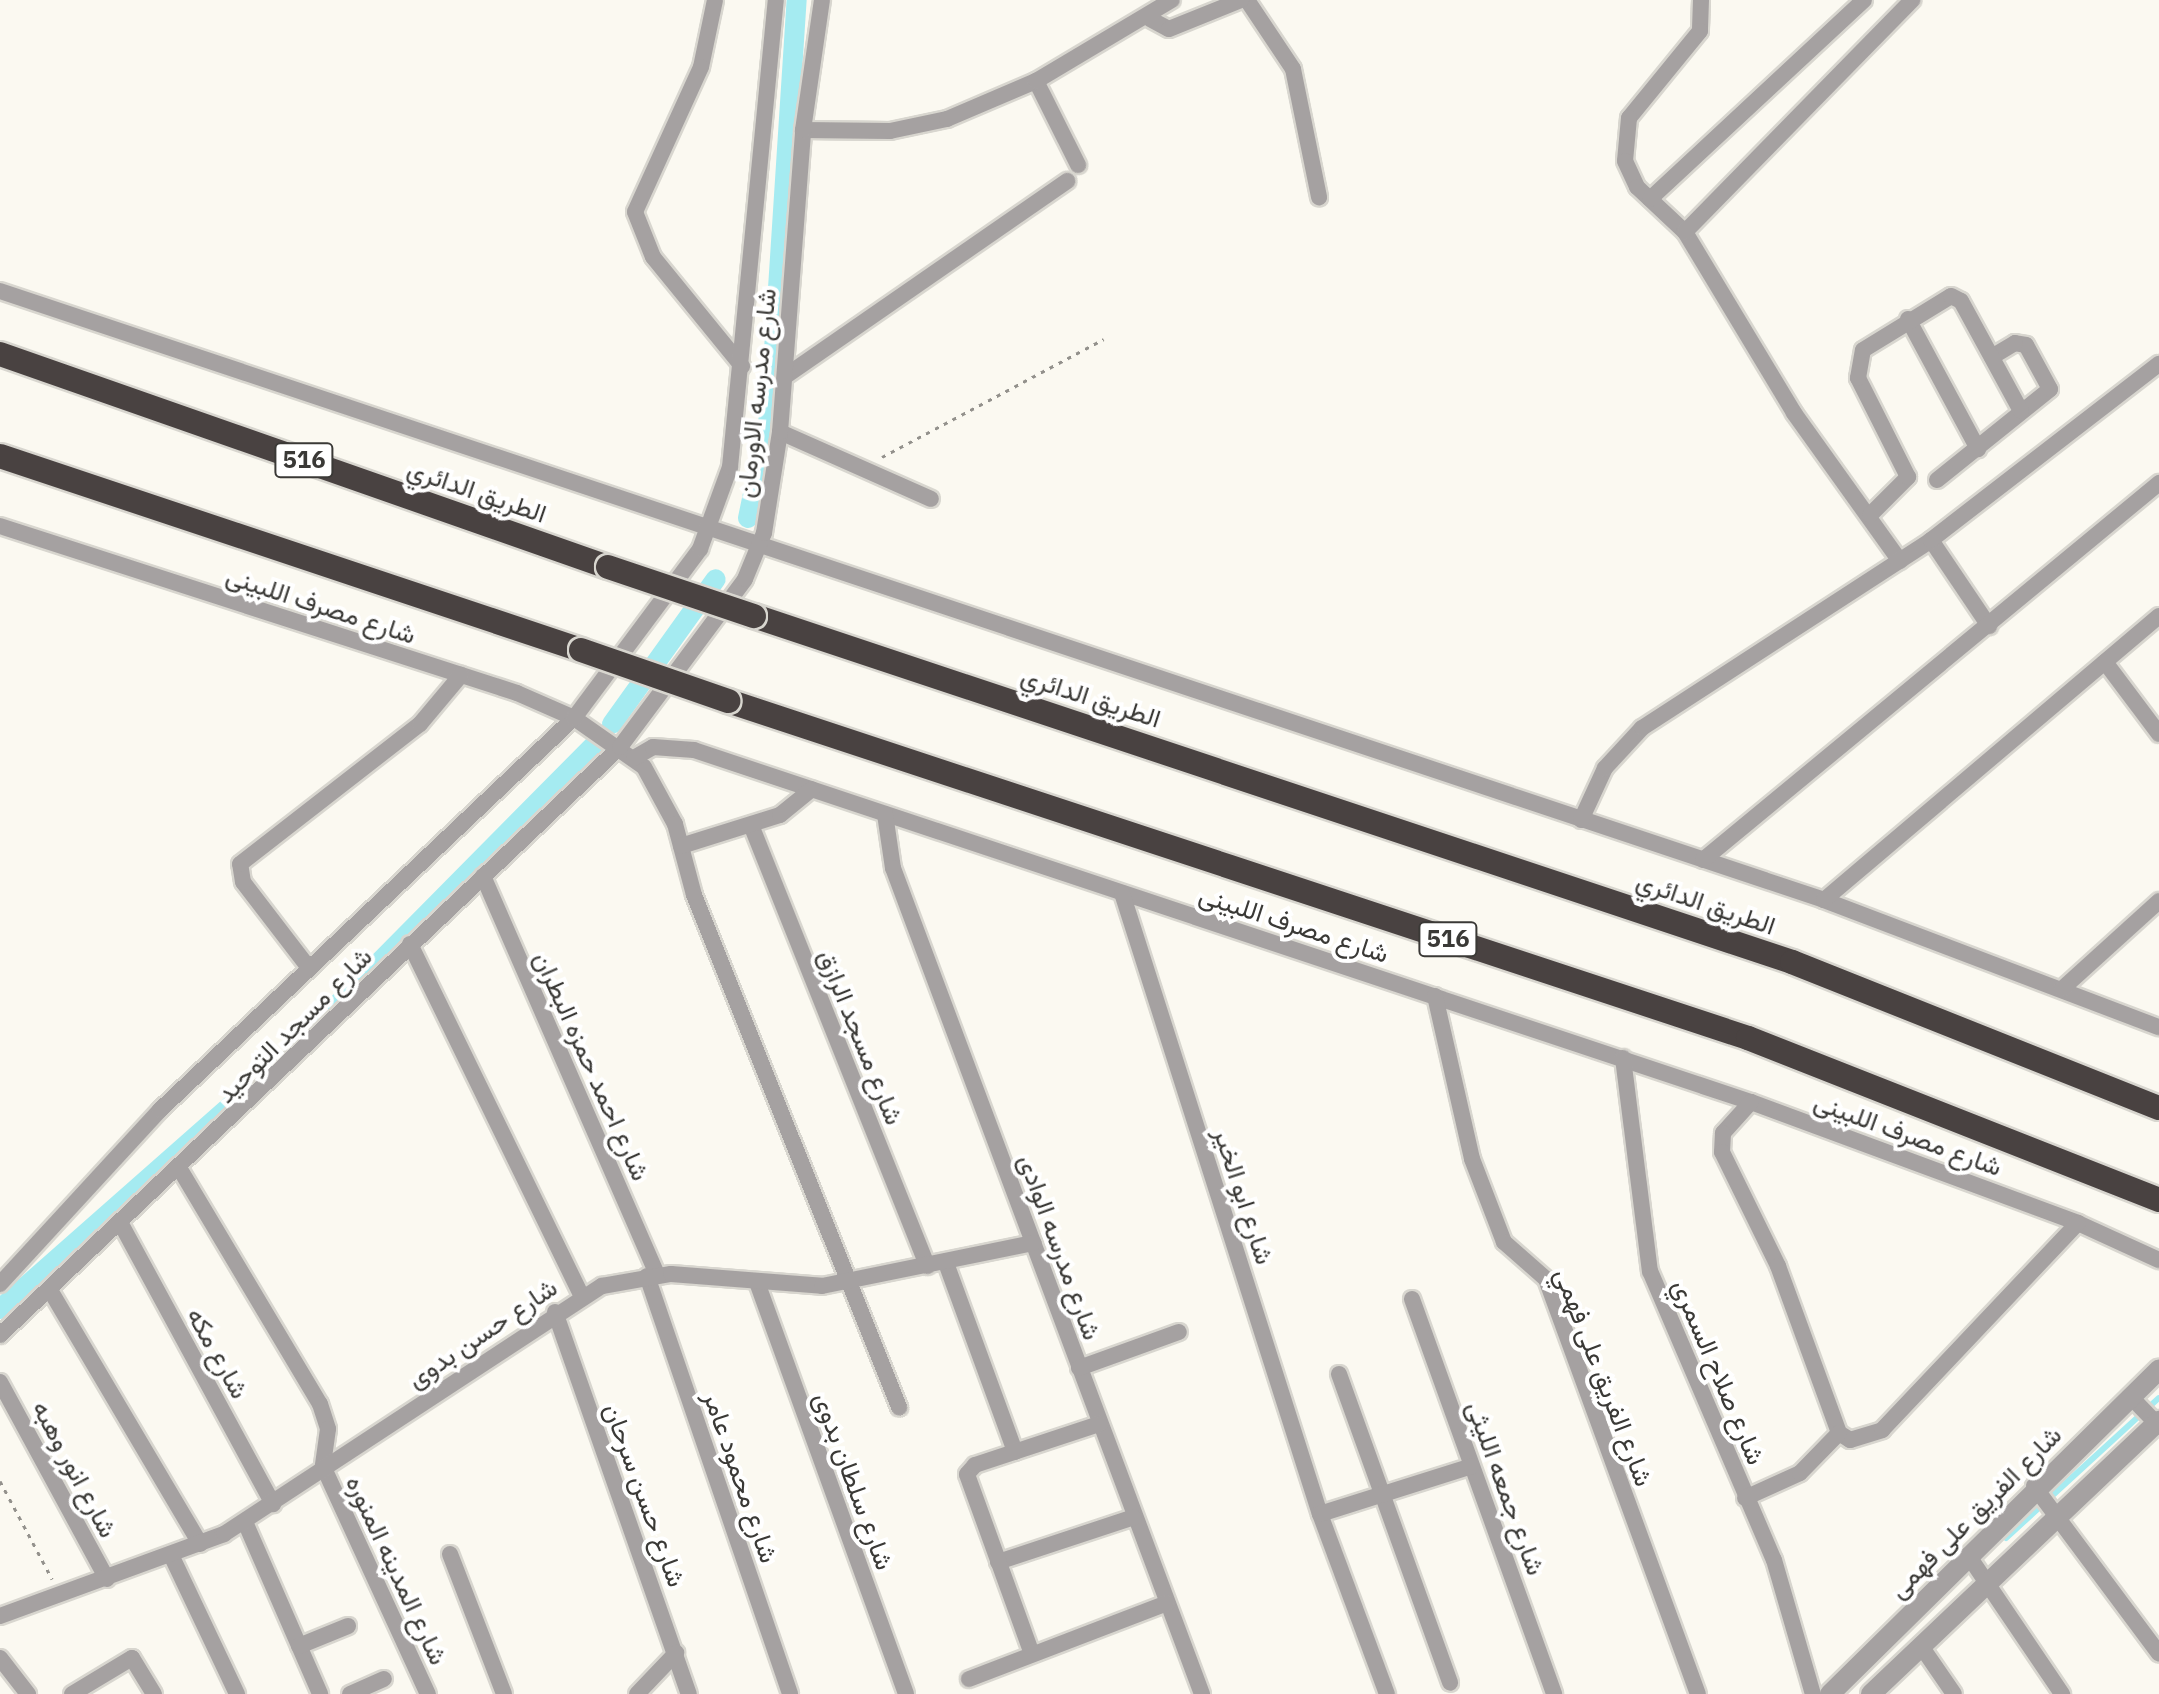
<!DOCTYPE html>
<meta charset="utf-8">
<style>
body{margin:0}
#map{position:relative;width:2159px;height:1694px;overflow:hidden;background:#fbf9f1;font-family:"IBM Plex Sans",Vazirmatn,sans-serif}
div>[style]{position:absolute}
.stream>*{height:6px;margin:-3px;padding:0 3px;transform-origin:3px;border-radius:3px;background:#a5ebf1}
.canal>*{height:20px;margin:-10px;padding:0 10px;transform-origin:10px;border-radius:10px;background:#a5ebf1}
.path>*{height:3px;margin-top:-1.5px;transform-origin:0;background:repeating-linear-gradient(90deg,#93918c 0 4px,transparent 0 10px)}
.roads{filter:drop-shadow(2px 0 #d8d6cf) drop-shadow(-2px 0 #d8d6cf) drop-shadow(0 2px #d8d6cf) drop-shadow(0 -2px #d8d6cf)}
.minor>*{height:16px;margin:-8px;padding:0 8px;transform-origin:8px;border-radius:8px;background:#a5a1a1}
.tertiary>*{height:20px;margin:-10px;padding:0 10px;transform-origin:10px;border-radius:10px;background:#a5a1a1}
.motorway>*{height:24px;margin:-12px;padding:0 12px;transform-origin:12px;border-radius:12px;background:#494241}
.bridges{filter:drop-shadow(2px 0 #d8d6cf) drop-shadow(-2px 0 #d8d6cf) drop-shadow(0 2px #d8d6cf) drop-shadow(0 -2px #d8d6cf)}
.motorway-bridge>*{height:24px;margin:-12px;padding:0 12px;transform-origin:12px;border-radius:12px;background:#494241}
span{translate:-50% -50%;white-space:nowrap;text-align:center;line-height:1.15;-webkit-text-stroke:8px #fff;paint-order:stroke}
.shield-label span{padding:2px 6px;background:#fff;border:2px solid;border-radius:6px;-webkit-text-stroke-width:0}
.shield-label{font-size:24px;color:#3a3936;font-weight:700}
.street-label{font-size:26px;color:#3a3936}
</style>
<div id="map">
<div class="stream">
<div style="left:2006px;top:1538px;width:207px;rotate:-42.5deg"></div>
</div>
<div class="canal">
<div style="left:748px;top:518px;width:108px;rotate:-78.3deg"></div>
<div style="left:770px;top:412px;width:413px;rotate:-86.3deg"></div>
<div style="left:612px;top:724px;width:178px;rotate:-54.4deg"></div>
<div style="left:324px;top:1018px;width:388px;rotate:-45.3deg"></div>
<div style="left:0;top:1309px;width:324px;rotate:-41.4deg"></div>
</div>
<div class="path">
<div style="left:882px;top:457px;width:251px;rotate:-28deg"></div>
<div style="left:0;top:1481px;width:111px;rotate:62deg"></div>
</div>
<div class="roads">
<div class="minor">
<div style="left:715px;top:0;width:68px;rotate:101.8deg"></div>
<div style="left:701px;top:67px;width:159px;rotate:114.5deg"></div>
<div style="left:635px;top:212px;width:48px;rotate:68.2deg"></div>
<div style="left:653px;top:257px;width:141px;rotate:50.8deg"></div>
<div style="left:1247px;top:0;width:83px;rotate:56.3deg"></div>
<div style="left:1293px;top:69px;width:131px;rotate:78.5deg"></div>
<div style="left:1701px;top:0;width:31px;rotate:92deg"></div>
<div style="left:1700px;top:31px;width:112px;rotate:129.2deg"></div>
<div style="left:1629px;top:118px;width:43px;rotate:95.3deg"></div>
<div style="left:1625px;top:161px;width:29px;rotate:65deg"></div>
<div style="left:1637px;top:187px;width:66px;rotate:43.2deg"></div>
<div style="left:1685px;top:232px;width:211px;rotate:58.9deg"></div>
<div style="left:1794px;top:413px;width:182px;rotate:54.4deg"></div>
<div style="left:1150px;top:19px;width:21px;rotate:28deg"></div>
<div style="left:1169px;top:29px;width:78px;rotate:-21.9deg"></div>
<div style="left:1036px;top:81px;width:94px;rotate:63.4deg"></div>
<div style="left:803px;top:130px;width:87px;rotate:0.7deg"></div>
<div style="left:890px;top:131px;width:58px;rotate:-11.9deg"></div>
<div style="left:947px;top:119px;width:97px;rotate:-23.1deg"></div>
<div style="left:1036px;top:81px;width:158px;rotate:-30.8deg"></div>
<div style="left:1650px;top:199px;width:292px;rotate:-42.9deg"></div>
<div style="left:1685px;top:232px;width:325px;rotate:-45.6deg"></div>
<div style="left:0;top:291px;width:1923px;rotate:18.46deg"></div>
<div style="left:1824px;top:900px;width:358px;rotate:20.8deg"></div>
<div style="left:1908px;top:319px;width:148px;rotate:61.7deg"></div>
<div style="left:787px;top:375px;width:341px;rotate:-34.7deg"></div>
<div style="left:780px;top:432px;width:165px;rotate:23.9deg"></div>
<div style="left:1937px;top:480px;width:145px;rotate:-38.8deg"></div>
<div style="left:2050px;top:389px;width:50px;rotate:-118.6deg"></div>
<div style="left:2026px;top:345px;width:11px;rotate:-170deg"></div>
<div style="left:2015px;top:343px;width:27px;rotate:149deg"></div>
<div style="left:1870px;top:515px;width:54px;rotate:-45deg"></div>
<div style="left:1908px;top:477px;width:111px;rotate:-116.8deg"></div>
<div style="left:1858px;top:378px;width:28px;rotate:-80deg"></div>
<div style="left:1863px;top:350px;width:103px;rotate:-31.5deg"></div>
<div style="left:1951px;top:296px;width:11px;rotate:27deg"></div>
<div style="left:1961px;top:301px;width:125px;rotate:61.4deg"></div>
<div style="left:0;top:526px;width:543px;rotate:17.9deg"></div>
<div style="left:517px;top:693px;width:62px;rotate:23.7deg"></div>
<div style="left:574px;top:718px;width:85px;rotate:35deg"></div>
<div style="left:644px;top:767px;width:65px;rotate:61.5deg"></div>
<div style="left:675px;top:824px;width:73px;rotate:75deg"></div>
<div style="left:694px;top:895px;width:552px;rotate:68.18deg"></div>
<div style="left:1931px;top:540px;width:104px;rotate:56deg"></div>
<div style="left:2105px;top:662px;width:90px;rotate:53.1deg"></div>
<div style="left:634px;top:758px;width:22px;rotate:-30deg"></div>
<div style="left:653px;top:747px;width:41px;rotate:4.2deg"></div>
<div style="left:694px;top:750px;width:1114px;rotate:18.42deg"></div>
<div style="left:1751px;top:1102px;width:349px;rotate:20.3deg"></div>
<div style="left:2078px;top:1223px;width:89px;rotate:24.6deg"></div>
<div style="left:885px;top:814px;width:55px;rotate:81.6deg"></div>
<div style="left:893px;top:868px;width:882px;rotate:69.49deg"></div>
<div style="left:1581px;top:820px;width:57px;rotate:-65.2deg"></div>
<div style="left:1605px;top:768px;width:54px;rotate:-47.2deg"></div>
<div style="left:1642px;top:728px;width:345px;rotate:-33deg"></div>
<div style="left:1931px;top:540px;width:288px;rotate:-37.7deg"></div>
<div style="left:751px;top:825px;width:475px;rotate:68.2deg"></div>
<div style="left:681px;top:846px;width:104px;rotate:-17.4deg"></div>
<div style="left:780px;top:815px;width:41px;rotate:-39.1deg"></div>
<div style="left:1703px;top:860px;width:592px;rotate:-39.58deg"></div>
<div style="left:483px;top:876px;width:435px;rotate:66.4deg"></div>
<div style="left:1122px;top:893px;width:652px;rotate:72.32deg"></div>
<div style="left:1320px;top:1514px;width:192px;rotate:69.6deg"></div>
<div style="left:1824px;top:900px;width:439px;rotate:-40.3deg"></div>
<div style="left:410px;top:944px;width:390px;rotate:64deg"></div>
<div style="left:309px;top:968px;width:108px;rotate:-127.5deg"></div>
<div style="left:243px;top:882px;width:18px;rotate:-99deg"></div>
<div style="left:240px;top:864px;width:228px;rotate:-37.9deg"></div>
<div style="left:420px;top:724px;width:64px;rotate:-50.1deg"></div>
<div style="left:2062px;top:989px;width:131px;rotate:-42.2deg"></div>
<div style="left:1435px;top:996px;width:167px;rotate:77.2deg"></div>
<div style="left:1472px;top:1159px;width:89px;rotate:68.9deg"></div>
<div style="left:1504px;top:1242px;width:56px;rotate:41.4deg"></div>
<div style="left:1546px;top:1279px;width:442px;rotate:69.9deg"></div>
<div style="left:1623px;top:1058px;width:215px;rotate:82.8deg"></div>
<div style="left:1650px;top:1271px;width:314px;rotate:66.8deg"></div>
<div style="left:1774px;top:1560px;width:140px;rotate:73.8deg"></div>
<div style="left:1751px;top:1102px;width:42px;rotate:132.1deg"></div>
<div style="left:1723px;top:1133px;width:19px;rotate:93deg"></div>
<div style="left:1722px;top:1152px;width:127px;rotate:63.8deg"></div>
<div style="left:1778px;top:1266px;width:178px;rotate:69.9deg"></div>
<div style="left:1839px;top:1433px;width:13px;rotate:32deg"></div>
<div style="left:1850px;top:1440px;width:34px;rotate:-17deg"></div>
<div style="left:1882px;top:1430px;width:285px;rotate:-46.6deg"></div>
<div style="left:181px;top:1171px;width:271px;rotate:59.2deg"></div>
<div style="left:320px;top:1404px;width:26px;rotate:72deg"></div>
<div style="left:328px;top:1429px;width:37px;rotate:98deg"></div>
<div style="left:323px;top:1466px;width:251px;rotate:65.3deg"></div>
<div style="left:121px;top:1224px;width:319px;rotate:61.5deg"></div>
<div style="left:946px;top:1263px;width:201px;rotate:69.9deg"></div>
<div style="left:647px;top:1276px;width:442px;rotate:71.1deg"></div>
<div style="left:0;top:1284px;width:236px;rotate:-47.4deg"></div>
<div style="left:160px;top:1110px;width:570px;rotate:-43.44deg"></div>
<div style="left:574px;top:718px;width:211px;rotate:-53.3deg"></div>
<div style="left:700px;top:549px;width:87px;rotate:-69.9deg"></div>
<div style="left:730px;top:467px;width:469px;rotate:-84.4deg"></div>
<div style="left:758px;top:1285px;width:435px;rotate:70.1deg"></div>
<div style="left:50px;top:1290px;width:295px;rotate:59.4deg"></div>
<div style="left:1412px;top:1299px;width:420px;rotate:70.2deg"></div>
<div style="left:555px;top:1312px;width:405px;rotate:70.7deg"></div>
<div style="left:0;top:1335px;width:854px;rotate:-43.48deg"></div>
<div style="left:620px;top:747px;width:209px;rotate:-53.3deg"></div>
<div style="left:745px;top:579px;width:50px;rotate:-67.6deg"></div>
<div style="left:764px;top:533px;width:102px;rotate:-81deg"></div>
<div style="left:780px;top:432px;width:303px;rotate:-85.6deg"></div>
<div style="left:803px;top:130px;width:131px;rotate:-81.7deg"></div>
<div style="left:1079px;top:1368px;width:106px;rotate:-19.8deg"></div>
<div style="left:1339px;top:1374px;width:328px;rotate:70.2deg"></div>
<div style="left:0;top:1382px;width:224px;rotate:61.5deg"></div>
<div style="left:2130px;top:1396px;width:42px;rotate:46deg"></div>
<div style="left:2034px;top:1486px;width:209px;rotate:53.3deg"></div>
<div style="left:1745px;top:1498px;width:60px;rotate:-24.4deg"></div>
<div style="left:1800px;top:1473px;width:56px;rotate:-45.7deg"></div>
<div style="left:1320px;top:1514px;width:159px;rotate:-17.5deg"></div>
<div style="left:245px;top:1522px;width:188px;rotate:66.4deg"></div>
<div style="left:450px;top:1554px;width:150px;rotate:68.9deg"></div>
<div style="left:1968px;top:1555px;width:168px;rotate:55.9deg"></div>
<div style="left:172px;top:1557px;width:152px;rotate:64.6deg"></div>
<div style="left:998px;top:1562px;width:143px;rotate:-18.3deg"></div>
<div style="left:0;top:1616px;width:239px;rotate:-20.1deg"></div>
<div style="left:224px;top:1534px;width:452px;rotate:-33.3deg"></div>
<div style="left:602px;top:1286px;width:70px;rotate:-9.9deg"></div>
<div style="left:671px;top:1274px;width:151px;rotate:4.5deg"></div>
<div style="left:822px;top:1286px;width:216px;rotate:-11.5deg"></div>
<div style="left:299px;top:1646px;width:53px;rotate:-22.2deg"></div>
<div style="left:1921px;top:1646px;width:58px;rotate:55.5deg"></div>
<div style="left:1032px;top:1654px;width:191px;rotate:-109.9deg"></div>
<div style="left:967px;top:1474px;width:12px;rotate:-48deg"></div>
<div style="left:975px;top:1465px;width:131px;rotate:-18.3deg"></div>
<div style="left:0;top:1658px;width:46px;rotate:52.1deg"></div>
<div style="left:969px;top:1679px;width:212px;rotate:-21deg"></div>
<div style="left:72px;top:1694px;width:70px;rotate:-31deg"></div>
<div style="left:132px;top:1658px;width:42px;rotate:58.6deg"></div>
<div style="left:350px;top:1694px;width:37px;rotate:-24deg"></div>
<div style="left:637px;top:1694px;width:57px;rotate:-46.4deg"></div>
</div>
<div class="tertiary">
<div style="left:1830px;top:1694px;width:462px;rotate:-44.6deg"></div>
<div style="left:1871px;top:1694px;width:397px;rotate:-43.5deg"></div>
</div>
<div class="motorway">
<div style="left:0;top:354px;width:644px;rotate:19.31deg"></div>
<div style="left:0;top:456px;width:613px;rotate:18.46deg"></div>
<div style="left:754px;top:616px;width:1094px;rotate:18.43deg"></div>
<div style="left:1792px;top:962px;width:395px;rotate:21.7deg"></div>
<div style="left:728px;top:701px;width:1074px;rotate:18.28deg"></div>
<div style="left:1748px;top:1038px;width:442px;rotate:21.5deg"></div>
</div>
</div>
<div class="bridges">
<div class="motorway-bridge">
<div style="left:608px;top:567px;width:154px;rotate:18.6deg"></div>
<div style="left:581px;top:650px;width:156px;rotate:19.1deg"></div>
</div>
</div>
<div class="shield-label">
<span style="left:304px;top:460px">516</span>
<span style="left:1448px;top:939px">516</span>
</div>
<div class="street-label">
<span style="left:756px;top:393px;rotate:-84deg">شارع مدرسه الاورمان</span>
<span style="left:477px;top:491px;rotate:19deg">الطريق الدائري</span>
<span style="left:321px;top:605px;rotate:18deg">شارع مصرف اللبينى</span>
<span style="left:1091px;top:697px;rotate:18deg">الطريق الدائري</span>
<span style="left:1706px;top:903px;rotate:19deg">الطريق الدائري</span>
<span style="left:1294px;top:924px;rotate:18deg">شارع مصرف اللبينى</span>
<span style="left:294px;top:1025px;rotate:-45deg">شارع مسجد التوحيد</span>
<span style="left:861px;top:1037px;rotate:68deg">شارع مسجد الرازق</span>
<span style="left:592px;top:1066px;rotate:66deg">شارع احمد حمزه البطران</span>
<span style="left:1908px;top:1134px;rotate:20deg">شارع مصرف اللبينى</span>
<span style="left:1244px;top:1196px;rotate:72deg">شارع ابو الخير</span>
<span style="left:1060px;top:1247px;rotate:70deg">شارع مدرسه الوادى</span>
<span style="left:482px;top:1333px;rotate:-34deg">شارع حسن بدوى</span>
<span style="left:218px;top:1353px;rotate:61deg">شارع مكه</span>
<span style="left:1719px;top:1372px;rotate:67deg">شارع صلاح السمري</span>
<span style="left:1604px;top:1377px;rotate:69deg">شارع الفريق على فهمي</span>
<span style="left:75px;top:1469px;rotate:62deg">شارع انور وهبه</span>
<span style="left:741px;top:1477px;rotate:71deg">شارع محمود عامر</span>
<span style="left:854px;top:1481px;rotate:70deg">شارع سلطان بدوى</span>
<span style="left:1506px;top:1488px;rotate:70deg">شارع جمعه الليثى</span>
<span style="left:645px;top:1495px;rotate:70deg">شارع حسن سرحان</span>
<span style="left:1975px;top:1512px;rotate:-45deg">شارع الفريق على فهمى</span>
<span style="left:397px;top:1570px;rotate:65deg">شارع المدينه المنوره</span>
</div>
</div>
